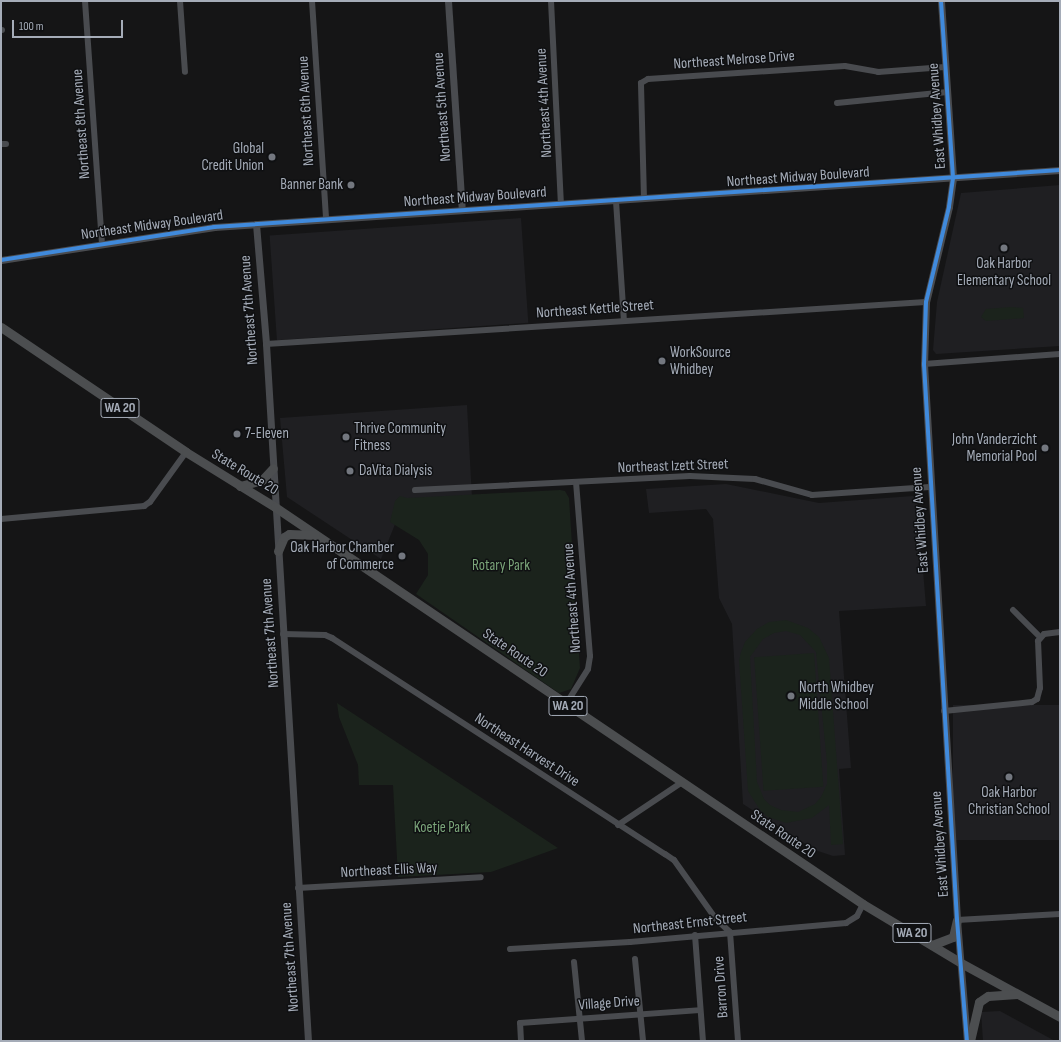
<!DOCTYPE html>
<style>
body{margin:0}
#map{position:relative;width:1061px;height:1042px;overflow:hidden;background:#151516;font-family:"Sofia Sans Condensed",sans-serif}
div>[style]{position:absolute}
.built>*{inset:0;background:#1f1f22;transform-origin:0 0}
.green>*{inset:0;background:#1b231c;transform-origin:0 0}
.minor>*{height:6px;margin:-3px;padding:0 3px;transform-origin:3px;border-radius:3px;background:#494b4f}
.tertiary>*{height:7px;margin:-3.5px;padding:0 3.5px;transform-origin:3.5px;border-radius:3.5px;background:#494b4f}
.primary>*{height:9px;margin:-4.5px;padding:0 4.5px;transform-origin:4.5px;border-radius:4.5px;background:#4c4e50}
.cycleway>*{height:4px;margin:-2px;padding:0 2px;transform-origin:2px;border-radius:2px;background:#408adc}
.dots>*{width:11px;height:11px;translate:-50% -50%;box-sizing:border-box;border:2px solid #0f1012;border-radius:50%}
span{translate:-50% -50%;white-space:nowrap;text-align:center;line-height:1.15;-webkit-text-stroke:3px #0f1012;paint-order:stroke}
.shield-label span{padding:1px 3px;background:#0f1012;border:1px solid;border-radius:3px;-webkit-text-stroke-width:0}
.shield-label{font-size:14px;color:#a5acb8;font-weight:700}
.street-label{font-size:15px;color:#a5acb8}
.poi-label{font-size:15px;color:#a5acb8}
.right{translate:-100% -50%;text-align:right}
.left{translate:0 -50%;text-align:left}
.park-label{font-size:15px;color:#7ba57a}
.frame{position:absolute;inset:0;border:2px solid #a5acb8;pointer-events:none}
.scale{position:absolute;left:12px;top:20px;width:111px;height:18px;box-sizing:border-box;border:2px solid #a5acb8;border-top:0;padding-left:5px;font-size:12px;line-height:14px;white-space:nowrap;color:#a5acb8;-webkit-text-stroke:3px #0f1012;paint-order:stroke}
</style>
<div id="map">
<div class="built">
<div style="clip-path:polygon(1060px 185px,1060px 346px,936px 354px,933px 350px,937px 302px,961px 193px)"></div>
<div style="left:521px;top:218px;width:105px;height:252px;rotate:86deg"></div>
<div style="clip-path:polygon(467px 405px,472px 498px,404px 502px,381px 559px,287px 497px,280px 418px)"></div>
<div style="clip-path:polygon(726px 484px,819px 503px,913px 496px,917px 499px,926px 606px,839px 611px,851px 768px,839px 769px,845px 855px,833px 856px,815px 850px,743px 804px,732px 624px,719px 598px,713px 519px,706px 509px,649px 513px,646px 489px)"></div>
<div style="left:1060px;top:705px;width:135px;height:107px;rotate:90deg"></div>
<div style="clip-path:polygon(1000px 1011px,1055px 1041px,983px 1041px,981px 1012px)"></div>
</div>
<div class="green">
<div style="clip-path:polygon(1011px 307px,1023px 308px,1024px 318px,986px 321px,981px 317px,986px 309px)"></div>
<div style="clip-path:polygon(560px 490px,565px 491px,569px 498px,580px 668px,571px 689px,559px 693px,416px 594px,428px 575px,428px 554px,419px 540px,390px 522px,395px 501px,400px 496px,407px 498px)"></div>
<div style="clip-path:polygon(evenodd,786px 620px,808px 628px,819px 637px,829px 658px,843px 844px,831px 845px,829px 805px,812px 818px,786px 823px,768px 817px,760px 810px,748px 791px,739px 661px,741px 652px,745px 642px,757px 629px,769px 622px,786px 620px,786px 631px,800px 635px,816px 652px,827px 763px,827px 784px,821px 797px,815px 804px,798px 812px,781px 810px,770px 805px,764px 799px,757px 782px,750px 657px,763px 639px,774px 633px,786px 631px)"></div>
<div style="left:814px;top:653px;width:134px;height:60px;rotate:86deg"></div>
<div style="clip-path:polygon(337px 703px,558px 848px,491px 872px,398px 877px,393px 785px,359px 785px,358px 765px,339px 717px)"></div>
</div>
<div class="minor">
<div style="left:85px;top:1px;width:244px;rotate:86deg"></div>
<div style="left:180px;top:1px;width:71px;rotate:86deg"></div>
<div style="left:312px;top:1px;width:219px;rotate:86.3deg"></div>
<div style="left:551px;top:1px;width:203px;rotate:87.2deg"></div>
<div style="left:1px;top:30px;width:1px"></div>
<div style="left:837px;top:103px;width:111px;rotate:-5.7deg"></div>
<div style="left:1px;top:144px;width:5px"></div>
<div style="left:644px;top:199px;width:116px;rotate:-91.5deg"></div>
<div style="left:641px;top:83px;width:8px;rotate:-30deg"></div>
<div style="left:648px;top:79px;width:197px;rotate:-3.8deg"></div>
<div style="left:845px;top:66px;width:34px;rotate:10deg"></div>
<div style="left:878px;top:72px;width:67px;rotate:-4.3deg"></div>
<div style="left:616px;top:201px;width:120px;rotate:86.2deg"></div>
<div style="left:266px;top:344px;width:661px;rotate:-3.64deg"></div>
<div style="left:924px;top:364px;width:136px;rotate:-4.2deg"></div>
<div style="left:415px;top:490px;width:275px;rotate:-2.9deg"></div>
<div style="left:690px;top:476px;width:65px;rotate:2.6deg"></div>
<div style="left:755px;top:479px;width:59px;rotate:15.7deg"></div>
<div style="left:812px;top:495px;width:118px;rotate:-3.9deg"></div>
<div style="left:1px;top:519px;width:144px;rotate:-5.2deg"></div>
<div style="left:144px;top:506px;width:7px;rotate:-34deg"></div>
<div style="left:150px;top:502px;width:62px;rotate:-54.2deg"></div>
<div style="left:1013px;top:610px;width:38px;rotate:45deg"></div>
<div style="left:283px;top:634px;width:42px;rotate:1.4deg"></div>
<div style="left:325px;top:635px;width:8px;rotate:23deg"></div>
<div style="left:332px;top:638px;width:397px;rotate:33deg"></div>
<div style="left:665px;top:854px;width:11px;rotate:34deg"></div>
<div style="left:674px;top:860px;width:72px;rotate:54.6deg"></div>
<div style="left:716px;top:919px;width:19px;rotate:43deg"></div>
<div style="left:566px;top:704px;width:41px;rotate:-57.8deg"></div>
<div style="left:588px;top:669px;width:13px;rotate:-81deg"></div>
<div style="left:590px;top:656px;width:174px;rotate:-94.6deg"></div>
<div style="left:944px;top:711px;width:88px;rotate:-5.8deg"></div>
<div style="left:1032px;top:702px;width:6px;rotate:-31deg"></div>
<div style="left:1037px;top:699px;width:11px;rotate:-75deg"></div>
<div style="left:1040px;top:688px;width:47px;rotate:-92.4deg"></div>
<div style="left:1038px;top:641px;width:9px;rotate:-49deg"></div>
<div style="left:1044px;top:634px;width:16px;rotate:-7deg"></div>
<div style="left:618px;top:825px;width:76px;rotate:-33.7deg"></div>
<div style="left:298px;top:888px;width:183px;rotate:-3.4deg"></div>
<div style="left:957px;top:920px;width:103px;rotate:-3.3deg"></div>
<div style="left:730px;top:932px;width:109px;rotate:85.8deg"></div>
<div style="left:695px;top:935px;width:106px;rotate:85.7deg"></div>
<div style="left:510px;top:949px;width:120px;rotate:-3.3deg"></div>
<div style="left:630px;top:942px;width:217px;rotate:-5deg"></div>
<div style="left:846px;top:923px;width:13px;rotate:-32deg"></div>
<div style="left:857px;top:916px;width:13px;rotate:-63deg"></div>
<div style="left:635px;top:959px;width:82px;rotate:84.4deg"></div>
<div style="left:574px;top:962px;width:79px;rotate:84.2deg"></div>
<div style="left:521px;top:1041px;width:18px;rotate:-93deg"></div>
<div style="left:520px;top:1023px;width:180px;rotate:-4.1deg"></div>
</div>
<div class="tertiary">
<div style="left:448px;top:1px;width:209px;rotate:86.2deg"></div>
<div style="left:941px;top:1px;width:177px;rotate:86.1deg"></div>
<div style="left:953px;top:178px;width:29px;rotate:98deg"></div>
<div style="left:949px;top:207px;width:98px;rotate:103.6deg"></div>
<div style="left:926px;top:302px;width:62px;rotate:91.8deg"></div>
<div style="left:924px;top:364px;width:557px;rotate:86.6deg"></div>
<div style="left:957px;top:920px;width:121px;rotate:85.3deg"></div>
<div style="left:256px;top:224px;width:120px;rotate:85.2deg"></div>
<div style="left:266px;top:344px;width:698px;rotate:86.55deg"></div>
<div style="left:1px;top:260px;width:216px;rotate:-8.8deg"></div>
<div style="left:214px;top:227px;width:848px;rotate:-3.85deg"></div>
</div>
<div class="primary">
<div style="left:1px;top:327px;width:223px;rotate:34deg"></div>
<div style="left:186px;top:452px;width:105px;rotate:31.7deg"></div>
<div style="left:275px;top:507px;width:709px;rotate:34.03deg"></div>
<div style="left:863px;top:904px;width:114px;rotate:31deg"></div>
<div style="left:961px;top:963px;width:113px;rotate:28.6deg"></div>
<div style="left:240px;top:486px;width:23px;rotate:-15deg"></div>
<div style="left:262px;top:480px;width:16px;rotate:-47deg"></div>
<div style="left:278px;top:551px;width:15px;rotate:-67deg"></div>
<div style="left:284px;top:537px;width:6px;rotate:-31deg"></div>
<div style="left:289px;top:534px;width:26px;rotate:2deg"></div>
<div style="left:932px;top:945px;width:22px;rotate:-21deg"></div>
<div style="left:953px;top:937px;width:17px;rotate:-77deg"></div>
<div style="left:970px;top:1041px;width:40px;rotate:-77deg"></div>
<div style="left:979px;top:1002px;width:11px;rotate:-34deg"></div>
<div style="left:988px;top:996px;width:29px;rotate:-4deg"></div>
</div>
<div class="cycleway">
<div style="left:941px;top:1px;width:177px;rotate:86.1deg"></div>
<div style="left:953px;top:178px;width:29px;rotate:98deg"></div>
<div style="left:949px;top:207px;width:98px;rotate:103.6deg"></div>
<div style="left:926px;top:302px;width:62px;rotate:91.8deg"></div>
<div style="left:924px;top:364px;width:557px;rotate:86.6deg"></div>
<div style="left:957px;top:920px;width:121px;rotate:85.3deg"></div>
<div style="left:1px;top:260px;width:216px;rotate:-8.8deg"></div>
<div style="left:214px;top:227px;width:848px;rotate:-3.85deg"></div>
</div>
<div class="dots">
<div style="left:272px;top:157px;background:#73777f"></div>
<div style="left:351px;top:185px;background:#73777f"></div>
<div style="left:1004px;top:248px;background:#73777f"></div>
<div style="left:662px;top:361px;background:#73777f"></div>
<div style="left:237px;top:434px;background:#73777f"></div>
<div style="left:346px;top:437px;background:#73777f"></div>
<div style="left:1045px;top:448px;background:#73777f"></div>
<div style="left:350px;top:471px;background:#73777f"></div>
<div style="left:402px;top:556px;background:#73777f"></div>
<div style="left:791px;top:696px;background:#73777f"></div>
<div style="left:1009px;top:777px;background:#73777f"></div>
</div>
<div class="shield-label">
<span style="left:120px;top:408px">WA 20</span>
<span style="left:568px;top:706px">WA 20</span>
<span style="left:912px;top:933px">WA 20</span>
</div>
<div class="street-label">
<span style="left:734px;top:60px;rotate:-4deg">Northeast Melrose Drive</span>
<span style="left:544px;top:103px;rotate:-93deg">Northeast 4th Avenue</span>
<span style="left:442px;top:107px;rotate:-94deg">Northeast 5th Avenue</span>
<span style="left:306px;top:111px;rotate:-93deg">Northeast 6th Avenue</span>
<span style="left:937px;top:116px;rotate:-94deg">East Whidbey Avenue</span>
<span style="left:81px;top:124px;rotate:-94deg">Northeast 8th Avenue</span>
<span style="left:798px;top:177px;rotate:-4deg">Northeast Midway Boulevard</span>
<span style="left:475px;top:197px;rotate:-4deg">Northeast Midway Boulevard</span>
<span style="left:152px;top:225px;rotate:-8deg">Northeast Midway Boulevard</span>
<span style="left:595px;top:309px;rotate:-4deg">Northeast Kettle Street</span>
<span style="left:249px;top:310px;rotate:-94deg">Northeast 7th Avenue</span>
<span style="left:673px;top:466px;rotate:-2deg">Northeast Izett Street</span>
<span style="left:245px;top:472px;rotate:31deg">State Route 20</span>
<span style="left:920px;top:520px;rotate:-94deg">East Whidbey Avenue</span>
<span style="left:572px;top:598px;rotate:-94deg">Northeast 4th Avenue</span>
<span style="left:270px;top:633px;rotate:-94deg">Northeast 7th Avenue</span>
<span style="left:515px;top:653px;rotate:34deg">State Route 20</span>
<span style="left:527px;top:750px;rotate:33deg">Northeast Harvest Drive</span>
<span style="left:783px;top:834px;rotate:34deg">State Route 20</span>
<span style="left:940px;top:844px;rotate:-94deg">East Whidbey Avenue</span>
<span style="left:389px;top:870px;rotate:-3deg">Northeast Ellis Way</span>
<span style="left:690px;top:923px;rotate:-6deg">Northeast Ernst Street</span>
<span style="left:290px;top:957px;rotate:-94deg">Northeast 7th Avenue</span>
<span style="left:721px;top:987px;rotate:-94deg">Barron Drive</span>
<span style="left:609px;top:1003px;rotate:-4deg">Village Drive</span>
</div>
<div class="poi-label">
<span class="right" style="left:264px;top:157px">Global<br>Credit Union</span>
<span class="right" style="left:343px;top:185px">Banner Bank</span>
<span style="left:1004px;top:272px">Oak Harbor<br>Elementary School</span>
<span class="left" style="left:670px;top:361px">WorkSource<br>Whidbey</span>
<span class="left" style="left:354px;top:437px">Thrive Community<br>Fitness</span>
<span class="left" style="left:245px;top:434px">7-Eleven</span>
<span class="right" style="left:1037px;top:448px">John Vanderzicht<br>Memorial Pool</span>
<span class="left" style="left:359px;top:471px">DaVita Dialysis</span>
<span class="right" style="left:394px;top:556px">Oak Harbor Chamber<br>of Commerce</span>
<span class="left" style="left:799px;top:696px">North Whidbey<br>Middle School</span>
<span style="left:1009px;top:801px">Oak Harbor<br>Christian School</span>
</div>
<div class="park-label">
<span style="left:501px;top:566px">Rotary Park</span>
<span style="left:442px;top:828px">Koetje Park</span>
</div>
<div class="frame"></div>
<div class="scale">100 m</div>
</div>
